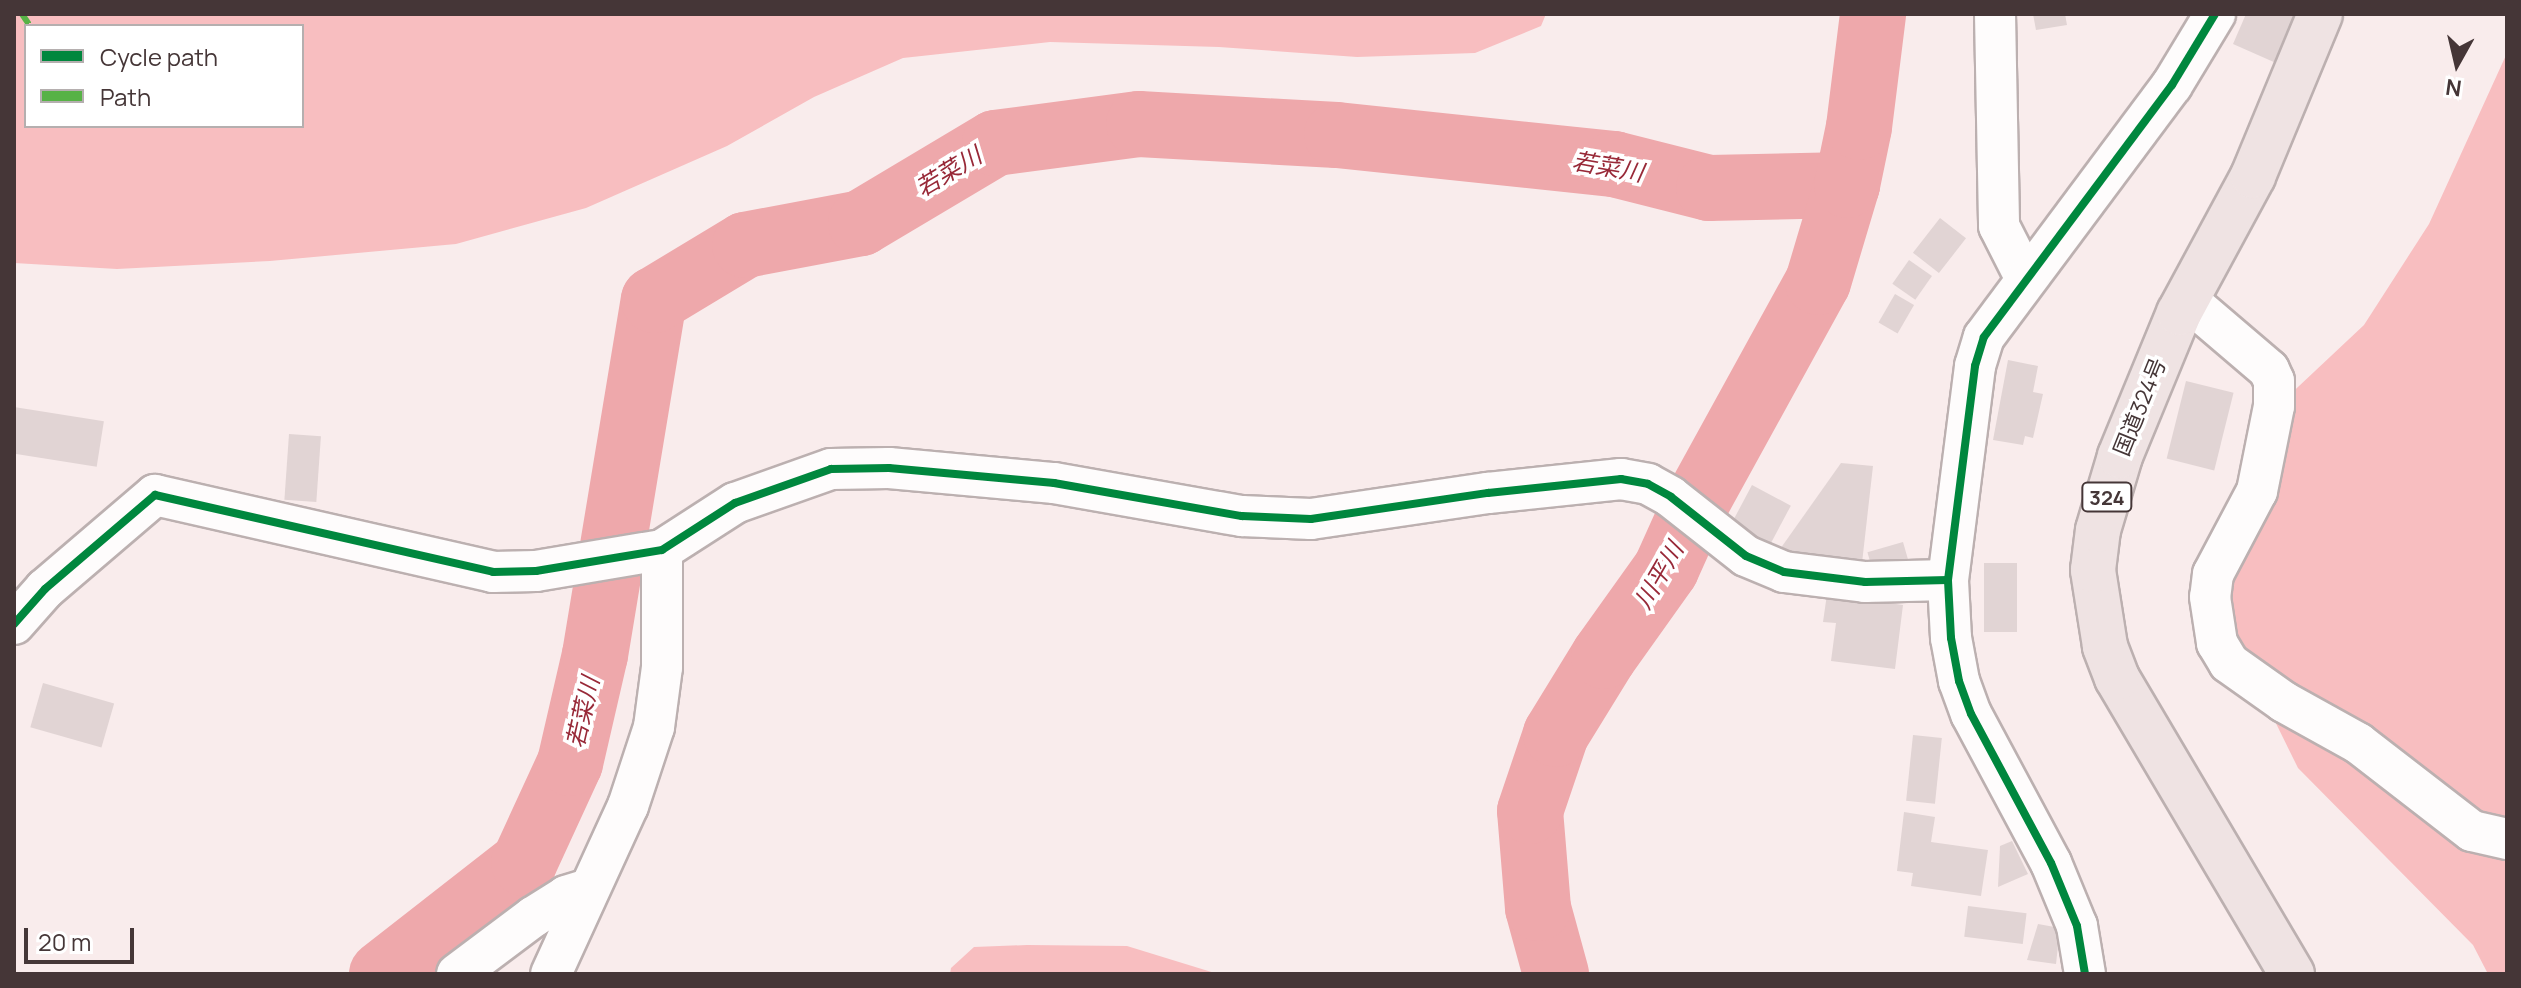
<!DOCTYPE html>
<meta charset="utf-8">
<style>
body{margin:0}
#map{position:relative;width:2521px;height:988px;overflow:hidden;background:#f9ecec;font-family:Manrope,"Noto Sans JP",sans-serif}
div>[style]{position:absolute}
.forest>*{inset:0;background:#f8bec0}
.river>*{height:66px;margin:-33px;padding:0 33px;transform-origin:33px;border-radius:33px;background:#eea8ab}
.building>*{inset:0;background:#e1d4d4;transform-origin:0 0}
.roads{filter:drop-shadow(2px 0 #bcb0b0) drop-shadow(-2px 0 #bcb0b0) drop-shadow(0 2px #bcb0b0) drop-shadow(0 -2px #bcb0b0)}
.street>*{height:40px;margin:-20px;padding:0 20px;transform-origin:20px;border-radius:20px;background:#fefcfc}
.highway>*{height:44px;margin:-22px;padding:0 22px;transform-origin:22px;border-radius:22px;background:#efe3e3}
.quiet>*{height:6px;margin-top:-3px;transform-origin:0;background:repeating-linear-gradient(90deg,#57b246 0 12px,transparent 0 18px)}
.cycleway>*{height:8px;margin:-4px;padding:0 4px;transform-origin:4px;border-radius:4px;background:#00873e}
span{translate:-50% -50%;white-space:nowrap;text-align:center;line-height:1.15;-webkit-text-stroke:7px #fff;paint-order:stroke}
.shield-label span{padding:2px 6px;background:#fff;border:2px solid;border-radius:6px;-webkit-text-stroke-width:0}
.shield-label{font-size:20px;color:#453637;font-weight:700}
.street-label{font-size:22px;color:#453637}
.water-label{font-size:24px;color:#982938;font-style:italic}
.frame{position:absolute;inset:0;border:16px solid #453637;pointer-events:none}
.legend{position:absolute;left:24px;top:24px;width:280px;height:104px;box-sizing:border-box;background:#fff;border:2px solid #b5afaf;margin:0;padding:10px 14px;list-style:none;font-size:24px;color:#453637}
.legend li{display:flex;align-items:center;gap:16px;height:40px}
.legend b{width:40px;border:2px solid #b5afaf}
.north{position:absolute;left:2417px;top:24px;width:80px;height:80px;-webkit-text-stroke:6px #fff;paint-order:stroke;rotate:188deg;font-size:22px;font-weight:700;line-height:32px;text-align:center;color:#453637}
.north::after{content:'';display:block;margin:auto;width:28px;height:36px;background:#453637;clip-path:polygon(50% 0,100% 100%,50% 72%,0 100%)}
.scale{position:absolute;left:24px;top:928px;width:110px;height:36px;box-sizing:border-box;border:4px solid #453637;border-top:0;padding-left:10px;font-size:24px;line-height:28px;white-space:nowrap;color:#453637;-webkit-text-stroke:6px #fff;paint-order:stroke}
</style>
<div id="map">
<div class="forest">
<div style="clip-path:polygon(evenodd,14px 14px,1546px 14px,1541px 26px,1475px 53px,1357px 57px,1219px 47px,1050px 42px,903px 58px,814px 97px,727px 146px,586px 208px,456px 244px,270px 261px,117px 269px,14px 263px,14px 14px,26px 26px,302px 26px,302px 126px,26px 126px,26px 26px)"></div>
<div style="clip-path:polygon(2507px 53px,2507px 974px,2488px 974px,2473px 945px,2298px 768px,2228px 626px,2216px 575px,2243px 458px,2281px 403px,2364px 325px,2429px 224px)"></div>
<div style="clip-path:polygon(1027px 945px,1127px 946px,1218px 974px,950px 974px,951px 968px,974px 947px)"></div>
</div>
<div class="river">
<div style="left:382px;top:974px;width:180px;rotate:-38deg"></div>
<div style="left:524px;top:863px;width:110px;rotate:-65.3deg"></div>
<div style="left:570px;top:763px;width:111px;rotate:-77deg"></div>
<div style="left:595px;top:655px;width:360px;rotate:-80.6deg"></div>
<div style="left:654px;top:300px;width:106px;rotate:-31.1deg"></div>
<div style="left:745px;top:245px;width:118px;rotate:-10.7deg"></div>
<div style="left:861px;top:223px;width:156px;rotate:-30.8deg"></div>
<div style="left:995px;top:143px;width:145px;rotate:-7.5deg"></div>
<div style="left:1139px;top:124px;width:198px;rotate:3.2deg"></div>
<div style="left:1337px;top:135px;width:279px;rotate:6deg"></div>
<div style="left:1614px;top:164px;width:98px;rotate:14.2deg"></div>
<div style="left:1709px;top:188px;width:138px;rotate:-1.2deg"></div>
<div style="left:1556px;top:974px;width:68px;rotate:-105.3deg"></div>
<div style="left:1538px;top:908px;width:97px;rotate:-94.7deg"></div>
<div style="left:1530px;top:811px;width:81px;rotate:-71.3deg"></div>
<div style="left:1556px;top:734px;width:92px;rotate:-58.4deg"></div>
<div style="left:1604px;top:656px;width:107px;rotate:-54.5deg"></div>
<div style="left:1666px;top:569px;width:66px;rotate:-65.8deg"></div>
<div style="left:1693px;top:509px;width:259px;rotate:-61.2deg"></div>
<div style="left:1818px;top:282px;width:101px;rotate:-73.4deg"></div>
<div style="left:1847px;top:185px;width:59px;rotate:-78.3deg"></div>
<div style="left:1859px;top:127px;width:114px;rotate:-82.9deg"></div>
</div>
<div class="building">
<div style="clip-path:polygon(2033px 14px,2065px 14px,2067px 25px,2036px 30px)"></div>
<div style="clip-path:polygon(2246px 14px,2299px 14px,2276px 63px,2233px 44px)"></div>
<div style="left:1940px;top:218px;width:33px;height:44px;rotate:38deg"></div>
<div style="left:1909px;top:260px;width:28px;height:29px;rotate:35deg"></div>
<div style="left:1895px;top:294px;width:22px;height:33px;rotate:30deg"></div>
<div style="clip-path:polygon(2008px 360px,2038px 366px,2033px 392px,2043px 394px,2033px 438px,2025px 436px,2023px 445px,1993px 440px)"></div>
<div style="left:2186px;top:381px;width:49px;height:80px;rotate:14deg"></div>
<div style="left:14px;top:407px;width:91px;height:46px;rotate:9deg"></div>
<div style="left:289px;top:434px;width:32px;height:66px;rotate:4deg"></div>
<div style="clip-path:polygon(1841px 463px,1873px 466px,1862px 563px,1778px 552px)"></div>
<div style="left:1752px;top:485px;width:44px;height:46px;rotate:28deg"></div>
<div style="left:1903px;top:542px;width:19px;height:37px;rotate:74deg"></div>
<div style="left:1984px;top:563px;width:33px;height:69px"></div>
<div style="clip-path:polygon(1827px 594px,1903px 605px,1895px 669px,1831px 661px,1836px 623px,1823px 622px)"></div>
<div style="left:43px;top:683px;width:74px;height:46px;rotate:16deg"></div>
<div style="left:1913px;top:735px;width:29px;height:66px;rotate:6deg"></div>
<div style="clip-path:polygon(1904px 812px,1935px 817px,1931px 842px,1988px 850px,1981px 896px,1911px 886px,1913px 873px,1897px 871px)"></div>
<div style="clip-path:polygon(2012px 841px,2028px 874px,1998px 887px,2000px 846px)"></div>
<div style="left:1968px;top:906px;width:59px;height:31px;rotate:7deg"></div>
<div style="clip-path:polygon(2038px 924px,2060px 928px,2056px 964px,2027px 960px)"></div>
</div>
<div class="roads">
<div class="street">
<div style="left:1995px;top:14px;width:212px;rotate:88.9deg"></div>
<div style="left:1999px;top:226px;width:59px;rotate:63deg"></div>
<div style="left:2186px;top:299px;width:109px;rotate:40.5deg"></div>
<div style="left:2269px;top:370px;width:12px;rotate:66deg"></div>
<div style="left:2274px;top:381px;width:25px;rotate:90deg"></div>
<div style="left:2274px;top:406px;width:87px;rotate:101.3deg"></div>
<div style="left:2257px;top:491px;width:94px;rotate:117.9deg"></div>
<div style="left:2213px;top:574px;width:23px;rotate:97deg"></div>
<div style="left:2210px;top:597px;width:47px;rotate:81.3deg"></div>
<div style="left:2217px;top:643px;width:23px;rotate:59deg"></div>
<div style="left:2229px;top:663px;width:67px;rotate:35.3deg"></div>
<div style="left:2284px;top:702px;width:85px;rotate:29deg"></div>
<div style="left:2358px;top:743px;width:144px;rotate:37.7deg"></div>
<div style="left:2472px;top:831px;width:36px;rotate:13deg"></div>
<div style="left:14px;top:624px;width:47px;rotate:-48.5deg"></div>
<div style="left:45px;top:589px;width:145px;rotate:-40.5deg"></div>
<div style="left:155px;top:495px;width:347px;rotate:12.8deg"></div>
<div style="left:493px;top:572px;width:43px;rotate:-1.3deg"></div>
<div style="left:536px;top:571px;width:128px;rotate:-9.5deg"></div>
<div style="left:662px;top:550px;width:87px;rotate:-32.8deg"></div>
<div style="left:735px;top:503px;width:102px;rotate:-19.5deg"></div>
<div style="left:831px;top:469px;width:58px;rotate:-1deg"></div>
<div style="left:889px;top:468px;width:166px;rotate:5.2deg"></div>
<div style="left:1054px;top:483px;width:191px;rotate:10deg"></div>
<div style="left:1242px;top:516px;width:69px;rotate:2.5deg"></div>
<div style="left:1311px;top:519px;width:179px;rotate:-8.4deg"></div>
<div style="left:1488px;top:493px;width:134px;rotate:-6deg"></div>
<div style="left:1621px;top:479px;width:27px;rotate:10deg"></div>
<div style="left:1648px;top:484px;width:26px;rotate:29deg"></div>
<div style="left:1671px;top:497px;width:95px;rotate:38.2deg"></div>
<div style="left:1746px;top:556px;width:41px;rotate:22.8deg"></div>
<div style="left:1784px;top:572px;width:82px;rotate:7deg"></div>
<div style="left:1865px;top:582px;width:83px;rotate:-1.4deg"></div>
<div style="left:457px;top:974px;width:95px;rotate:-36.9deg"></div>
<div style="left:533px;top:917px;width:39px;rotate:-32deg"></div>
<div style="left:566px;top:896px;width:24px;rotate:-17deg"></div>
<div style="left:551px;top:974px;width:185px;rotate:-65.4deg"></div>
<div style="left:628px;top:806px;width:83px;rotate:-71.8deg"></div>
<div style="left:654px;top:727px;width:61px;rotate:-82.4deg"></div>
<div style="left:662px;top:667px;width:117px;rotate:-90deg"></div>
<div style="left:2085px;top:974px;width:49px;rotate:-99.5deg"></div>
<div style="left:2077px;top:926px;width:68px;rotate:-112.4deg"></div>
<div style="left:2051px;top:863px;width:169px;rotate:-118.2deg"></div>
<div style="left:1971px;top:714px;width:35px;rotate:-110deg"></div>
<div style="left:1959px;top:681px;width:44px;rotate:-100.5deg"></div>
<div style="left:1951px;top:638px;width:58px;rotate:-93deg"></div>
<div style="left:1948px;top:580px;width:216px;rotate:-82.8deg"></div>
<div style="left:1975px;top:366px;width:30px;rotate:-73deg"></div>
<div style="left:1984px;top:337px;width:314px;rotate:-53.3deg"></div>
<div style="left:2172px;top:85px;width:83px;rotate:-58.8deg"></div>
</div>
<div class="highway">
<div style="left:2292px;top:974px;width:344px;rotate:-120.6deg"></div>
<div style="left:2117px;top:678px;width:34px;rotate:-111deg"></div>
<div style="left:2105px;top:646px;width:77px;rotate:-99deg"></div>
<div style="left:2093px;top:570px;width:40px;rotate:-82.9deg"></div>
<div style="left:2098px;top:530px;width:77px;rotate:-73.4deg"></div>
<div style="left:2120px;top:456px;width:155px;rotate:-67.6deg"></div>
<div style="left:2179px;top:313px;width:156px;rotate:-61.6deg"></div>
<div style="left:2253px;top:176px;width:175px;rotate:-67.5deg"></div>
</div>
</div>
<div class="quiet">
<div style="left:22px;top:14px;width:14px;rotate:56deg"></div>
</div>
<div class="cycleway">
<div style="left:14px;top:624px;width:47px;rotate:-48.5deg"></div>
<div style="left:45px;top:589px;width:145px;rotate:-40.5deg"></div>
<div style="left:155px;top:495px;width:347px;rotate:12.8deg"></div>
<div style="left:493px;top:572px;width:43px;rotate:-1.3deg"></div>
<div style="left:536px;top:571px;width:128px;rotate:-9.5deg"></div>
<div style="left:662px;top:550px;width:87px;rotate:-32.8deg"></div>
<div style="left:735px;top:503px;width:102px;rotate:-19.5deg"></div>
<div style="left:831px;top:469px;width:58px;rotate:-1deg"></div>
<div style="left:889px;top:468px;width:166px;rotate:5.2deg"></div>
<div style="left:1054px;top:483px;width:191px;rotate:10deg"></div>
<div style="left:1242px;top:516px;width:69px;rotate:2.5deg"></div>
<div style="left:1311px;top:519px;width:179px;rotate:-8.4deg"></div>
<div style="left:1488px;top:493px;width:134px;rotate:-6deg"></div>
<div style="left:1621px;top:479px;width:27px;rotate:10deg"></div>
<div style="left:1648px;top:484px;width:26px;rotate:29deg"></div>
<div style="left:1671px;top:497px;width:95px;rotate:38.2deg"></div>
<div style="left:1746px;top:556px;width:41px;rotate:22.8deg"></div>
<div style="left:1784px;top:572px;width:82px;rotate:7deg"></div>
<div style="left:1865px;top:582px;width:83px;rotate:-1.4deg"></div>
<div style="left:2085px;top:974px;width:49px;rotate:-99.5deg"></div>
<div style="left:2077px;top:926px;width:68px;rotate:-112.4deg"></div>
<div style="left:2051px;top:863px;width:169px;rotate:-118.2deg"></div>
<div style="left:1971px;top:714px;width:35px;rotate:-110deg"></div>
<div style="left:1959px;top:681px;width:44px;rotate:-100.5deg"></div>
<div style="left:1951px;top:638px;width:58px;rotate:-93deg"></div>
<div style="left:1948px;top:580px;width:216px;rotate:-82.8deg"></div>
<div style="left:1975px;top:366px;width:30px;rotate:-73deg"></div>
<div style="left:1984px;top:337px;width:314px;rotate:-53.3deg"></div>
<div style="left:2172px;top:85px;width:83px;rotate:-58.8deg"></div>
</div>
<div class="shield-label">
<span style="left:2107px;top:497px">324</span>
</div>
<div class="street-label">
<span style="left:2140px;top:407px;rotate:-68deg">国道324号</span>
</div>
<div class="water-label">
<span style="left:1608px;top:166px;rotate:10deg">若菜川</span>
<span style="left:948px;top:171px;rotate:-31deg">若菜川</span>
<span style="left:1658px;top:575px;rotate:-60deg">川平川</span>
<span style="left:582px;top:712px;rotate:-77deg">若菜川</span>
</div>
<div class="frame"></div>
<ul class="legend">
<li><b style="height:10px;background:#00873e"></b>Cycle path</li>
<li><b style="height:10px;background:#57b246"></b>Path</li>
</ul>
<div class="north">N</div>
<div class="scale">20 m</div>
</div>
